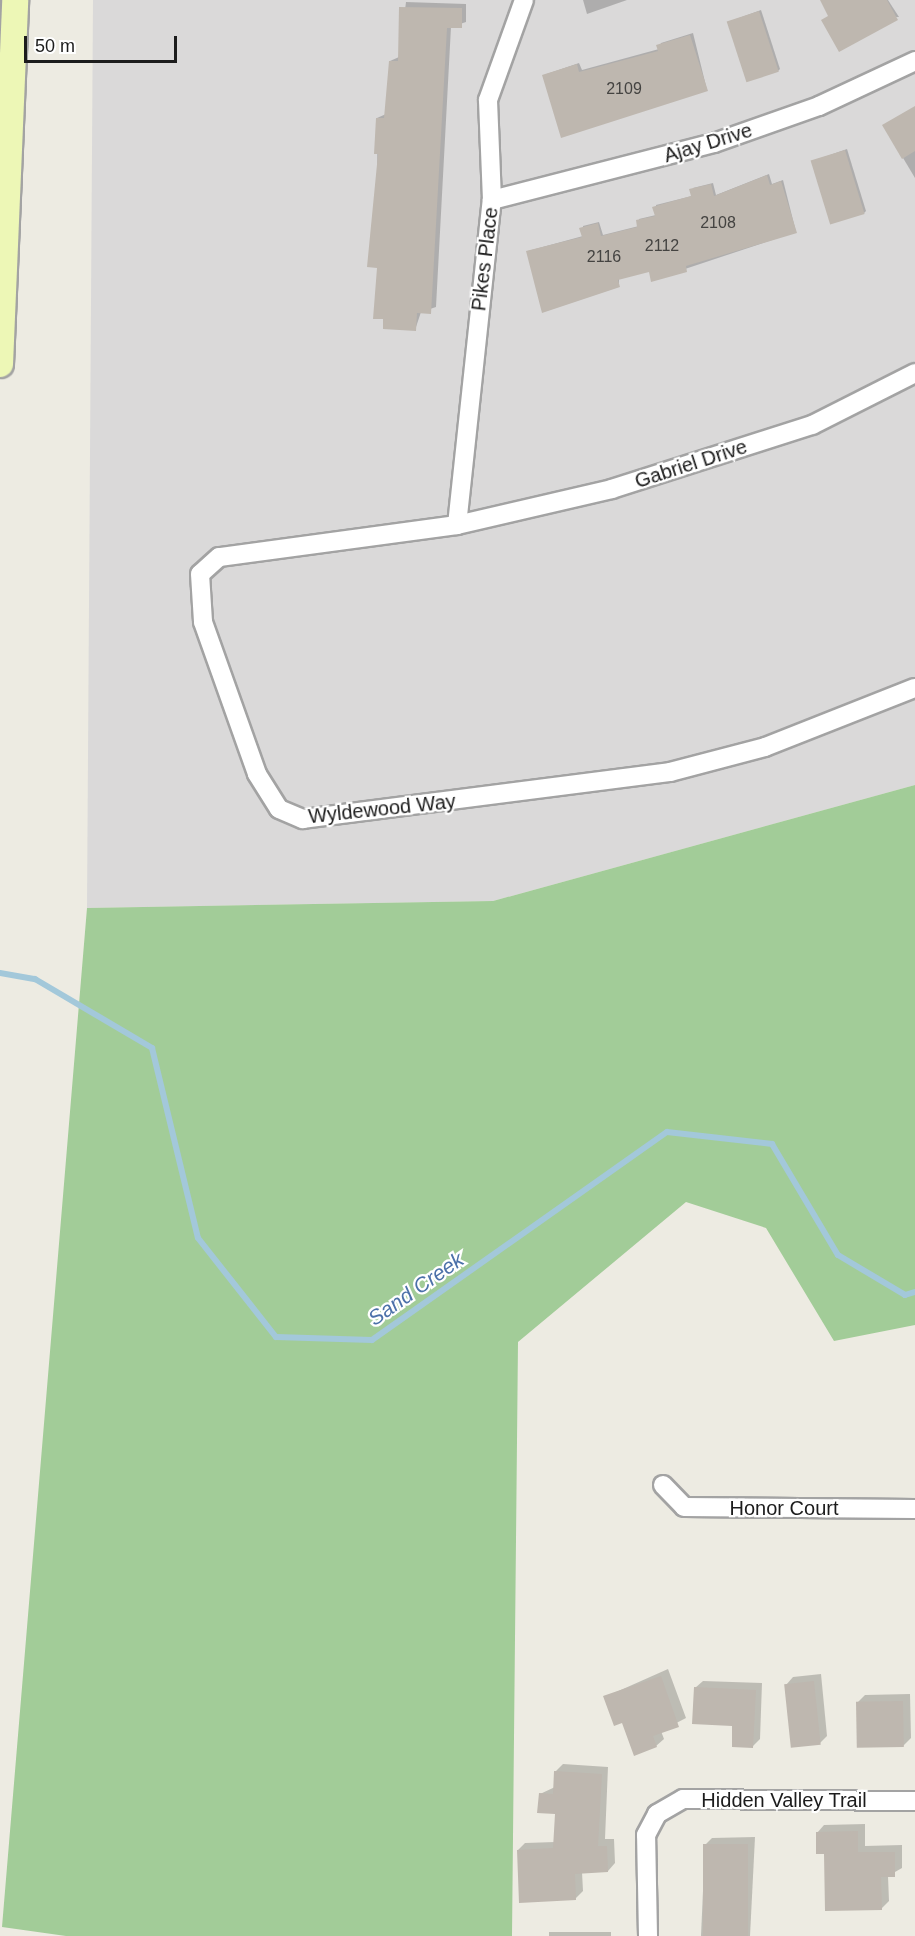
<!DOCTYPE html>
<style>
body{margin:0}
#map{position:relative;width:915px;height:1936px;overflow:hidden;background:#edebe2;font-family:Helvetica,sans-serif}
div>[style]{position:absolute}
.residential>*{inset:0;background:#dad9d9}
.forest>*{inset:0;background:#a2cc98}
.shadow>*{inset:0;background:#0003;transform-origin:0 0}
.stream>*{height:6px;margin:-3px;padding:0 3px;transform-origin:3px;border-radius:3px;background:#a3c8da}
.building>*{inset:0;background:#beb7af;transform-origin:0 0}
.roads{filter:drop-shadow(2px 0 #a3a3a3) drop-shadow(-2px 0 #a3a3a3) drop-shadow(0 2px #a3a3a3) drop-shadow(0 -2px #a3a3a3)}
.street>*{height:18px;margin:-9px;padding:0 9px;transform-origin:9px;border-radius:9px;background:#fff}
.secondary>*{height:26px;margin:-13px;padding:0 13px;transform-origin:13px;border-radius:13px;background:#edf7b6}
span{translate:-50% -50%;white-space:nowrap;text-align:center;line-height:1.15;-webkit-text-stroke:4.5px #fff;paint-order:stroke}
.number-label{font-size:16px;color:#444341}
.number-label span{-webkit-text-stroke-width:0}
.street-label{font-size:20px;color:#1c1c1c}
.water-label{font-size:21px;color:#4c71a9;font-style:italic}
.scale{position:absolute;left:24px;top:36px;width:153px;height:27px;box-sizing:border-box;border:3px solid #1c1c1c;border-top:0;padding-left:8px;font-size:18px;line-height:21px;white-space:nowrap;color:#1c1c1c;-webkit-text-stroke:4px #fff;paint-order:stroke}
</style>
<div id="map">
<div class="residential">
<div style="clip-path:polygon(93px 0,915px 0,915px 785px,493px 901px,87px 908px)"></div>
</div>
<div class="forest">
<div style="clip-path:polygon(915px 785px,915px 1325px,834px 1341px,766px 1228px,686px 1202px,518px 1342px,512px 1936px,66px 1936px,2px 1927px,87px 908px,493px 901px)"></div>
</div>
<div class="shadow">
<div style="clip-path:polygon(583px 0,627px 0,587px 14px)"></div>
<div style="clip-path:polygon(821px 0,888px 0,899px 17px,830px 16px)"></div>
<div style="clip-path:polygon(406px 2px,466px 4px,466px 22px,451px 27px,436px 307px,421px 312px,415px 330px,378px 267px,377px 118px,386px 114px,390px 61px,399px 57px)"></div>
<div style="clip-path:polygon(761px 10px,780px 69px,778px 71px,728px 22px)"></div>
<div style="clip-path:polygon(693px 33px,707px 90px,544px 75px,579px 63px,582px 70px,659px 49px,661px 43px)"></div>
<div style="clip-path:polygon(915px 107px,915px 178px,884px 126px)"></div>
<div style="clip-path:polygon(847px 149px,866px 211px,864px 213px,813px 161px)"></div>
<div style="clip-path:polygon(769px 174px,772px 184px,783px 180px,796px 232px,652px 280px,650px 270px,619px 278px,619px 286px,528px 251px,583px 236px,583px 226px,599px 222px,603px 235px,639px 226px,639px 219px,656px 215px,656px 205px,692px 196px,693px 188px,713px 183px,716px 195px)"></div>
<div style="clip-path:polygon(668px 1669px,686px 1718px,661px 1731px,664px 1739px,656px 1746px,623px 1721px,605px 1697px)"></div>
<div style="clip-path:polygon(821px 1674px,827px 1736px,820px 1743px,786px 1685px,793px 1677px)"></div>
<div style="clip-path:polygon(703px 1681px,762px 1683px,760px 1739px,753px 1746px,695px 1688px)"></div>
<div style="clip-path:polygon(910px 1694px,911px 1738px,903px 1746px,858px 1702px,865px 1695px)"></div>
<div style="clip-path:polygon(563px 1764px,608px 1767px,605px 1839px,614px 1839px,615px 1863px,608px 1871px,582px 1872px,583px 1891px,575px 1899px,518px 1850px,525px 1843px,555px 1842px,556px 1813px,540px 1794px,555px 1787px,555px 1772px)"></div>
<div style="clip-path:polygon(865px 1824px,865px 1846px,902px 1845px,902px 1868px,888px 1876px,889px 1901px,881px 1909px,817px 1833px,824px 1825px)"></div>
<div style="clip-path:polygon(755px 1837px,750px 1936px,701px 1936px,705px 1845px,712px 1838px)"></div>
<div style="left:549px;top:1932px;width:62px;height:6px"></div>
</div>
<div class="stream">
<div style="left:0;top:973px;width:36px;rotate:10deg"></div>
<div style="left:35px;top:979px;width:136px;rotate:30.5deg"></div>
<div style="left:152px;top:1048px;width:195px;rotate:76.4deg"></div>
<div style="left:198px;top:1238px;width:126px;rotate:51.8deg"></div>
<div style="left:276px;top:1337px;width:96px;rotate:1.8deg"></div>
<div style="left:372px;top:1340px;width:361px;rotate:-35.2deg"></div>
<div style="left:667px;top:1132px;width:106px;rotate:6.5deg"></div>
<div style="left:772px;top:1144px;width:129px;rotate:59.3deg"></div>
<div style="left:838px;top:1255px;width:78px;rotate:30.8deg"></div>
<div style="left:905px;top:1295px;width:10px;rotate:-17deg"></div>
</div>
<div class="building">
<div style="clip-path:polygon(820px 0,887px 0,898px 20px,839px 52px,821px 20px,828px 16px)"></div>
<div style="clip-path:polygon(399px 7px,462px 8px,462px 28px,447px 28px,431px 314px,417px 313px,416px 331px,383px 329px,383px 319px,373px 319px,377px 268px,367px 267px,378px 154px,374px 154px,376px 118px,384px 118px,389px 61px,398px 61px)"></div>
<div style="left:759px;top:11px;width:64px;height:34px;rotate:72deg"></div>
<div style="clip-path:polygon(690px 35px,708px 91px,561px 138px,542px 75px,577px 64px,579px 72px,658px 51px,656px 45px)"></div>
<div style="clip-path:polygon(915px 106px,915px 151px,902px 159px,882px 125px)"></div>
<div style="left:845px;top:150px;width:67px;height:36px;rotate:73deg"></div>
<div style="clip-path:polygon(767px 175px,770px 185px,781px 181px,797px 233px,686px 266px,687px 272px,651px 282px,649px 272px,618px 280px,620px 287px,542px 313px,526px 251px,582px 237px,579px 228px,598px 223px,601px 236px,637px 227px,636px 220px,655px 216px,652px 207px,691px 196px,689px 189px,711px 184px,714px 196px)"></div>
<div style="clip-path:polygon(661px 1676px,679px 1727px,653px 1736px,657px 1747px,634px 1756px,622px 1723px,614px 1726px,603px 1696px)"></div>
<div style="left:814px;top:1681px;width:64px;height:30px;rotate:84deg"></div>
<div style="clip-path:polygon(694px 1687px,756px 1690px,753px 1748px,732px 1747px,732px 1726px,692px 1724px)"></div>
<div style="left:903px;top:1701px;width:46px;height:47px;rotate:89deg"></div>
<div style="clip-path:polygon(554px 1771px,602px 1774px,598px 1846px,607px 1846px,608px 1872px,575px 1874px,576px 1900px,519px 1903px,517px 1850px,553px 1848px,555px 1814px,537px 1813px,539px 1793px,553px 1794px)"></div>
<div style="clip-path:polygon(858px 1831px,858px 1852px,895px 1852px,895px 1877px,881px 1877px,882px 1910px,825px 1911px,824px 1854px,816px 1854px,816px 1832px)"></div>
<div style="left:703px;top:1844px;width:45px;height:92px"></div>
</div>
<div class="roads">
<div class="street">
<div style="left:492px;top:200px;width:229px;rotate:-14.4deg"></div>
<div style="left:714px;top:143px;width:111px;rotate:-19.4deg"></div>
<div style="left:819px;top:106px;width:106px;rotate:-25.1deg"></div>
<div style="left:915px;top:373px;width:115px;rotate:153.2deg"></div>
<div style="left:812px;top:425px;width:210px;rotate:162.3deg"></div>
<div style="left:612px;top:489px;width:159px;rotate:166.9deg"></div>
<div style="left:457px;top:525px;width:240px;rotate:172.3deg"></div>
<div style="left:219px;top:557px;width:25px;rotate:138deg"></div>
<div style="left:200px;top:574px;width:48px;rotate:86.4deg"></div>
<div style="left:203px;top:622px;width:161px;rotate:70.4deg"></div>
<div style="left:257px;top:774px;width:41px;rotate:57.8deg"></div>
<div style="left:279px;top:809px;width:26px;rotate:23deg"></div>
<div style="left:303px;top:819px;width:370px;rotate:-7.3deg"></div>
<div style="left:670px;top:772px;width:98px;rotate:-14.7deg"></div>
<div style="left:765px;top:747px;width:161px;rotate:-21.5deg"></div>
<div style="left:457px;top:525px;width:327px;rotate:-83.9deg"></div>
<div style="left:492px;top:200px;width:100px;rotate:-92.3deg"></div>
<div style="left:488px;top:100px;width:106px;rotate:-70.2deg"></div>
<div style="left:663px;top:1485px;width:30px;rotate:46deg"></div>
<div style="left:684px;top:1507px;width:231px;rotate:0.5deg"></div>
<div style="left:648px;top:1936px;width:101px;rotate:-91.1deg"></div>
<div style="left:646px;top:1835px;width:24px;rotate:-62deg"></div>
<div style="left:657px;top:1814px;width:30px;rotate:-30deg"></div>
<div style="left:683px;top:1799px;width:232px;rotate:0.5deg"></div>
</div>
<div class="secondary">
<div style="left:0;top:364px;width:364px;rotate:-87.6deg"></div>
</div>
</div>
<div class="number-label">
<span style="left:624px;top:89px">2109</span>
<span style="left:718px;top:223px">2108</span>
<span style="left:662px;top:246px">2112</span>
<span style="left:604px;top:257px">2116</span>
</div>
<div class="street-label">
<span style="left:708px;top:143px;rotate:-17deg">Ajay Drive</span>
<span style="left:485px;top:259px;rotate:-83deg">Pikes Place</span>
<span style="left:691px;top:464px;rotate:-18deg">Gabriel Drive</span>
<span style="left:382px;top:809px;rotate:-6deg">Wyldewood Way</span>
<span style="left:784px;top:1508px">Honor Court</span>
<span style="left:784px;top:1800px">Hidden Valley Trail</span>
</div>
<div class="water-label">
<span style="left:416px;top:1289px;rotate:-35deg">Sand Creek</span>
</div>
<div class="scale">50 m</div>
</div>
